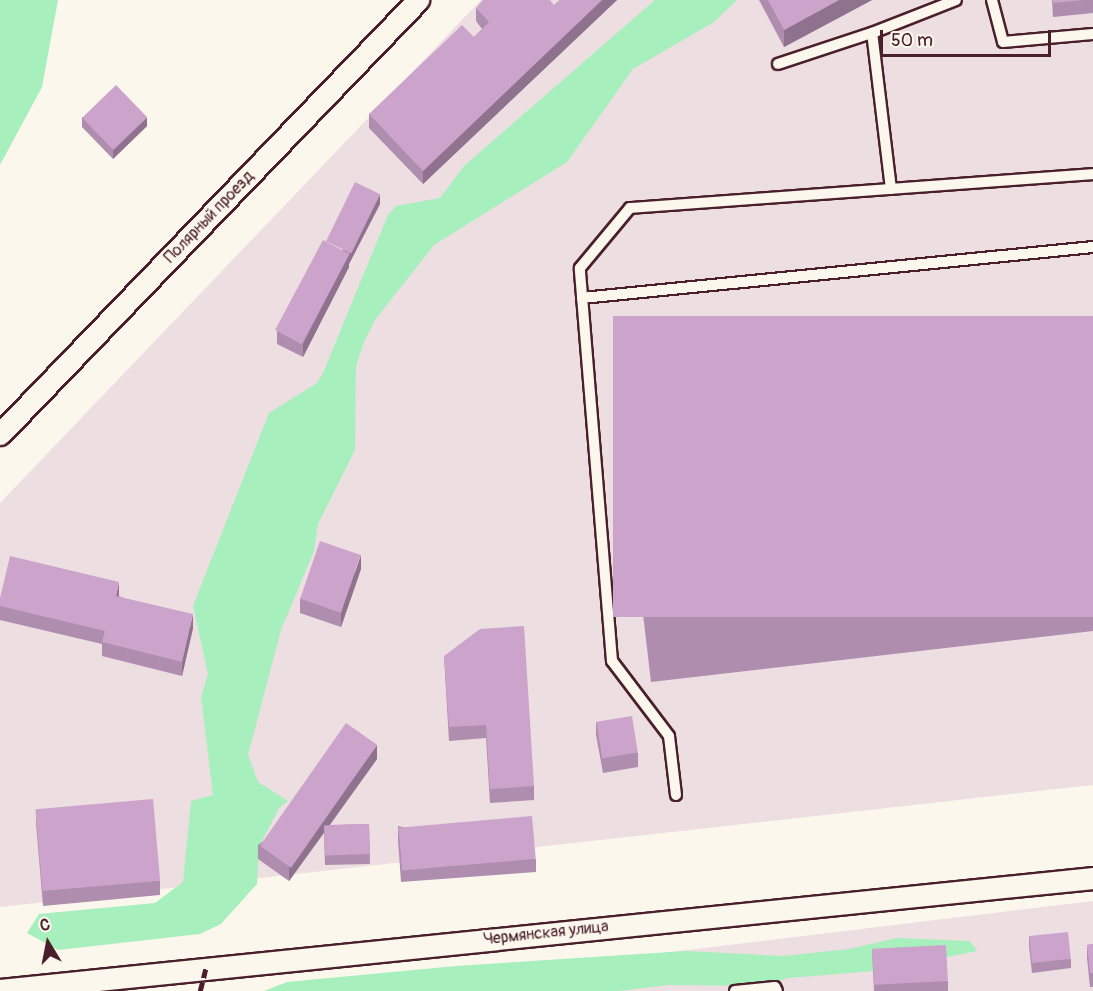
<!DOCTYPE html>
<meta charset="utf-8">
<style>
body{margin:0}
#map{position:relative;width:1093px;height:991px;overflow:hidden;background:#fbf7ec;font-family:Pangolin,sans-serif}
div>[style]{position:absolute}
.built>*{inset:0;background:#eddee2}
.green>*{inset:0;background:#a7efbd}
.roads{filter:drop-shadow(2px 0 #4a1f2b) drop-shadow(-2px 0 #4a1f2b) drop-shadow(0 2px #4a1f2b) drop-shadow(0 -2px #4a1f2b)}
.lane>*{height:10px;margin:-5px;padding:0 5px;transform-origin:5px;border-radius:5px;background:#fbf7ec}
.street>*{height:21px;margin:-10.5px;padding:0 10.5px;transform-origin:10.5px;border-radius:10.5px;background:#fbf7ec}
.rail>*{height:4.5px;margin-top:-2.25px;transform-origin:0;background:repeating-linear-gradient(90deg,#4a1f2b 0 9px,transparent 0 13.5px)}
.wall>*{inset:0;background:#af8daf}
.shaded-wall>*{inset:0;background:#8f738e}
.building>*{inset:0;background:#cca4cb;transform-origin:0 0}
span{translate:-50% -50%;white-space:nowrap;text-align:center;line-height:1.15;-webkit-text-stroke:4.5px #fbf7ec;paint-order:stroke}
.street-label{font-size:16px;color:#4a1f2b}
.north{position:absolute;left:18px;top:913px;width:60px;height:60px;-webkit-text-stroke:4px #fbf7ec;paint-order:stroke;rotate:350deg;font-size:16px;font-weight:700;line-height:24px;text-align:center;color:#4a1f2b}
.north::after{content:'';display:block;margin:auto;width:21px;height:27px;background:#4a1f2b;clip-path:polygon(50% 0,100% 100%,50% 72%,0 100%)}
.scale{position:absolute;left:880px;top:30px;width:171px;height:27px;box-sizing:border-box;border:3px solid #4a1f2b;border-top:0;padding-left:8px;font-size:18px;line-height:21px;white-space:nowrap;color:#4a1f2b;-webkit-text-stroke:4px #fbf7ec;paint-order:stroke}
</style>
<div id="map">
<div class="built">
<div style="clip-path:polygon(481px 0,1093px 0,1093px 785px,0 907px,0 503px)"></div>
<div style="clip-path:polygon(1093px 901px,1093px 991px,347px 991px)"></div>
</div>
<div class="green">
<div style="clip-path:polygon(0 0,58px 0,42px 87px,0 165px)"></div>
<div style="clip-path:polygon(655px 0,737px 0,714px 22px,633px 69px,567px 162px,434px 245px,375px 320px,364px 342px,356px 366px,355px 450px,318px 524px,314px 551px,281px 630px,248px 755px,258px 782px,288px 801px,279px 808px,259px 847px,257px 884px,221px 924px,200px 934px,58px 950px,27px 933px,39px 914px,155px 903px,183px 882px,191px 801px,213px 795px,201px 697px,208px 674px,193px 606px,269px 413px,317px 383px,323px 373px,388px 215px,396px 206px,440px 198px,464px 166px)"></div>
<div style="clip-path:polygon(897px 938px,970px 941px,977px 951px,922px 962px,925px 967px,788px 978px,764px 986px,668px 985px,619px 991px,264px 991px,287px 982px,456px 966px,686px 951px,783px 956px,849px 949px)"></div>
</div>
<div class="roads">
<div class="lane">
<div style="left:992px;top:0;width:43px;rotate:75.3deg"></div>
<div style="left:1003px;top:42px;width:90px;rotate:-5.1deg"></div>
<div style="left:778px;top:64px;width:99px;rotate:-18.3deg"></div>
<div style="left:891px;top:189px;width:157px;rotate:-96.9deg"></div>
<div style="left:872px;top:33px;width:90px;rotate:-21.4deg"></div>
<div style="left:582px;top:298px;width:514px;rotate:-5.7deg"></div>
<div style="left:676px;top:795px;width:59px;rotate:-96.8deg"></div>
<div style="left:669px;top:736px;width:94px;rotate:-127.2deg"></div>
<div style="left:612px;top:661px;width:394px;rotate:-94.7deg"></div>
<div style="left:580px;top:268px;width:78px;rotate:-50.2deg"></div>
<div style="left:630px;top:208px;width:464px;rotate:-4.2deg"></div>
<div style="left:735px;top:991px;width:40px;rotate:-5.7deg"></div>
<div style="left:775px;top:987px;width:4px;rotate:63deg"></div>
</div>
<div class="street">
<div style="left:0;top:434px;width:603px;rotate:-46.08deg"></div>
<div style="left:0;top:990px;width:1099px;rotate:-5.85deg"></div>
</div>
</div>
<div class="rail">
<div style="left:200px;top:991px;width:25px;rotate:-76deg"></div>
</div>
<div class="wall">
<div style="clip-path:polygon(560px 0,617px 0,423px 184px,369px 128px,369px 114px,474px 37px,482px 29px,476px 21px,476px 8px,554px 5px)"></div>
<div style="clip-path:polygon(759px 0,872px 0,784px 47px)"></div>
<div style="clip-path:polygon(1052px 0,1093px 0,1093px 13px,1053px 17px)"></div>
<div style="clip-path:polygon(82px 117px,147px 126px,113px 159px,82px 127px)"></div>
<div style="clip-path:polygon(380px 204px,349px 264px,349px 267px,303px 357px,277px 344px,277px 331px)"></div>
<div style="clip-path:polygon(1093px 316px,1093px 631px,651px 682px,616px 385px,616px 371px)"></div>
<div style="clip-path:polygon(361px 569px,341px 627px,300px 613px,300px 599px)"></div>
<div style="clip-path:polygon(119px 596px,193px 628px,182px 676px,102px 656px,102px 644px,0 620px,0 598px)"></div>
<div style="clip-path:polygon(444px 656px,534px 786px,534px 800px,490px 803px,486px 738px,449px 741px)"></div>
<div style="clip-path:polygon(596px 722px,638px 753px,638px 767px,603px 773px,596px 735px)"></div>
<div style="clip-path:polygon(377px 759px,330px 825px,369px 824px,370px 864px,325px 865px,324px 833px,289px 881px,258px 859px,258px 845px)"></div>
<div style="clip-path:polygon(36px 810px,160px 881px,160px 895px,43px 906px,36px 823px)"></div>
<div style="clip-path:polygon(398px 826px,536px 859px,536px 872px,401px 882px,398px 840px)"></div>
<div style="clip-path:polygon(1029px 936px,1071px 959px,1071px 968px,1032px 973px,1029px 946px)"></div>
<div style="clip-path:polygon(1093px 944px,1093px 987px,1090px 987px,1087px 958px,1087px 945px)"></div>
<div style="clip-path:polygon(872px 950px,948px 981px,948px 991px,874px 991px)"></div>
</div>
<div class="shaded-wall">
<div style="clip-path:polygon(602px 0,617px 0,423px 184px,423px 171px)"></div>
<div style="clip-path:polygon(839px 0,872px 0,784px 47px,784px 30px)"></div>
<div style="clip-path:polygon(147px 117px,147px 126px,113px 159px,113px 149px)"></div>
<div style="clip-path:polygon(380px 194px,380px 204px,349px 264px,349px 267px,303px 357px,303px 344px)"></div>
<div style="clip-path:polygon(361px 555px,361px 569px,341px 627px,341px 613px)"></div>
<div style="clip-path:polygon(119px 582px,119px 595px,116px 609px,116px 596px)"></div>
<div style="clip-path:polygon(193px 614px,193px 628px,182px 676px,182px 662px)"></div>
<div style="clip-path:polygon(377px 745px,377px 759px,289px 881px,289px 867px)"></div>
</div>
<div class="building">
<div style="clip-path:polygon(483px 0,550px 0,554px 5px,560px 0,602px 0,423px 171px,369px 114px,462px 25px,474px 37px,489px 22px,476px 8px)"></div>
<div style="clip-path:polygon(768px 0,839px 0,784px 30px)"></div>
<div style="clip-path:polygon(1053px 0,1084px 0,1053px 3px)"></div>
<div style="left:116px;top:85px;width:45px;height:47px;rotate:46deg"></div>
<div style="left:355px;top:182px;width:28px;height:66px;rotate:26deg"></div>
<div style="left:323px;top:240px;width:30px;height:102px;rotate:28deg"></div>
<div style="left:1093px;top:316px;width:301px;height:480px;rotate:90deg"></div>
<div style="left:320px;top:541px;width:43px;height:61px;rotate:19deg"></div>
<div style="clip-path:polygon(10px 556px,119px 582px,116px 596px,193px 614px,182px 662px,102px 642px,105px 631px,0 606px,0 598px)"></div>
<div style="clip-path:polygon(524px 626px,534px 786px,490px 789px,486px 725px,449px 727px,444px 656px,480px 629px)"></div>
<div style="left:632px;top:716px;width:37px;height:36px;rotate:81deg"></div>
<div style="left:346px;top:723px;width:38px;height:150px;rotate:35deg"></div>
<div style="left:153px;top:799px;width:82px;height:118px;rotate:85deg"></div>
<div style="left:532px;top:816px;width:43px;height:134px;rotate:85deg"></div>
<div style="left:369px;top:824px;width:30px;height:45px;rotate:88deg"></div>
<div style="left:1068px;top:932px;width:27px;height:39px;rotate:84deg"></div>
<div style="clip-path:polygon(1093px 944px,1093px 973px,1090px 973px,1087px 945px)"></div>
<div style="left:946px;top:945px;width:36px;height:74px;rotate:87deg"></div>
</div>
<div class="street-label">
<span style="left:209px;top:217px;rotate:-46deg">Полярный проезд</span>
<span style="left:546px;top:933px;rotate:-6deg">Чермянская улица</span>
</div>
<div class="north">С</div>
<div class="scale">50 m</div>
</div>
